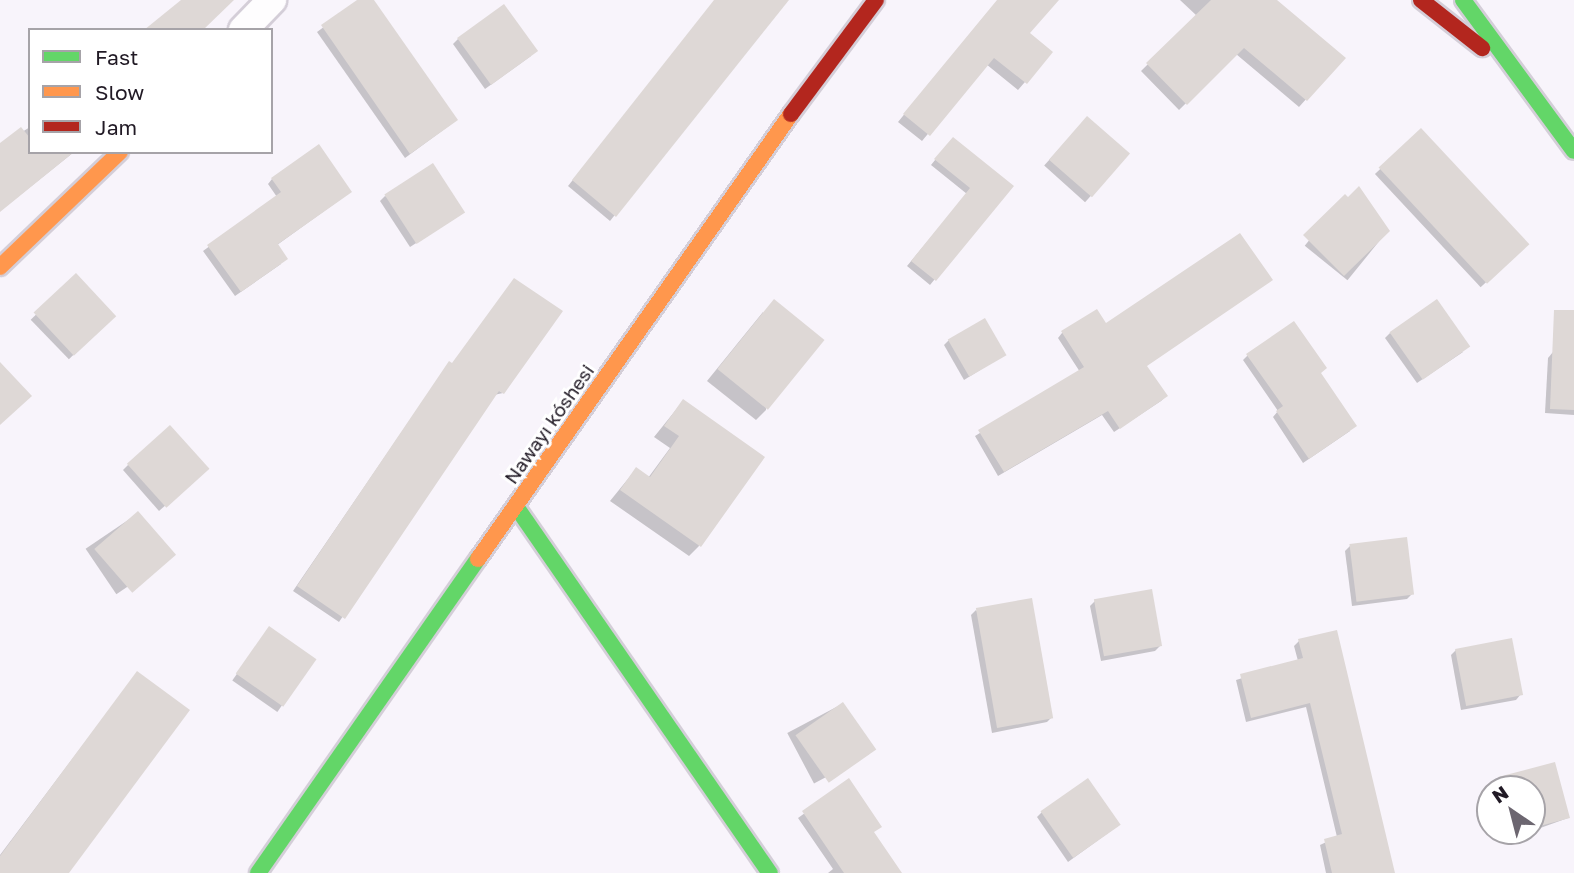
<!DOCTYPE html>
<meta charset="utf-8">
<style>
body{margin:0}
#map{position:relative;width:1574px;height:873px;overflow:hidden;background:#f8f4fb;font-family:"Golos Text",sans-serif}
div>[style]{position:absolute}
.shadow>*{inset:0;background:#0003;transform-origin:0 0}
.building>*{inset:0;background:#ded8d6;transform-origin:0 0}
.roads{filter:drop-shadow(2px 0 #d4ced8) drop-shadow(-2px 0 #d4ced8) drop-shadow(0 2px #d4ced8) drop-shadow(0 -2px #d4ced8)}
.street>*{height:28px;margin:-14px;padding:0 14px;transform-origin:14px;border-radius:14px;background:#fefdfe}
.fast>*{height:16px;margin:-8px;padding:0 8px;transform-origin:8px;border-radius:8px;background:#63d668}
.slow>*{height:16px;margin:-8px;padding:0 8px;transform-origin:8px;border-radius:8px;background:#ff974d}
.jam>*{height:16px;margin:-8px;padding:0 8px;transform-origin:8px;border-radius:8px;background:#b3261e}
span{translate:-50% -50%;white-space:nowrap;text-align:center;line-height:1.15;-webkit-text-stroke:6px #fff;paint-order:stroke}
.street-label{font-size:19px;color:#211a25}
.legend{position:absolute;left:28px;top:28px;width:245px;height:126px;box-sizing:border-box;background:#fff;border:2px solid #a6a3a8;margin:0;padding:9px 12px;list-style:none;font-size:21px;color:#211a25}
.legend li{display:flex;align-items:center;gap:14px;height:35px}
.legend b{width:35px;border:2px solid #a6a3a8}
.north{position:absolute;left:1476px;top:775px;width:70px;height:70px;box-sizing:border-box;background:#fff;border:2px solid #a6a3a8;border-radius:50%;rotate:325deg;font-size:19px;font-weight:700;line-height:28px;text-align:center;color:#211a25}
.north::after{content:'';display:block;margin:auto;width:24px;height:32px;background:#6c6670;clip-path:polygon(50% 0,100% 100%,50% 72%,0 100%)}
</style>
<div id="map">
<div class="shadow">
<div style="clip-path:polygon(360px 0,372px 0,450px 125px,405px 158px,317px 32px)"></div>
<div style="clip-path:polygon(716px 0,787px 0,610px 221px,568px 186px)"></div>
<div style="clip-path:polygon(1026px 0,1056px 0,1028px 34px,1051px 52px,1018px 90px,986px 64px,922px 141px,898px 122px,987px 13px)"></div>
<div style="clip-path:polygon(1180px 0,1275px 0,1343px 58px,1299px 107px,1236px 54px,1179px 110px,1141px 71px,1197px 16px)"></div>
<div style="clip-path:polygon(458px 39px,531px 56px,485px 89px,453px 44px)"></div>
<div style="left:1087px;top:118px;width:55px;height:64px;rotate:42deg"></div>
<div style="clip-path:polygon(30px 127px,30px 152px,74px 152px,0 211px,0 146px)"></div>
<div style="left:1421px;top:131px;width:155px;height:63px;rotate:47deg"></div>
<div style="clip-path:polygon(948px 144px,1011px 186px,930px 285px,907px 266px,967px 194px,931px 165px)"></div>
<div style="clip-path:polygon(272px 179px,345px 196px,277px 245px,281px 264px,235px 296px,203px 251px,277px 197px,268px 184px)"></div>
<div style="clip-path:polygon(385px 196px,457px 217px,410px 247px,380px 201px)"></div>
<div style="left:1345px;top:196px;width:55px;height:64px;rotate:39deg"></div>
<div style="left:76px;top:276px;width:55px;height:63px;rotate:46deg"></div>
<div style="clip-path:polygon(1271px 280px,1145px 366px,1166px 396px,1161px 401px,1114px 432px,1102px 415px,998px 476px,975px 436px,1080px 372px,1058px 338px,1062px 333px,1105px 326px)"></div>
<div style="clip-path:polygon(763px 312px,766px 410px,756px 420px,707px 381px)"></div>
<div style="clip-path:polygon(1390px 333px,1463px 352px,1417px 383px,1385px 338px)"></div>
<div style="clip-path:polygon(949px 340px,1004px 355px,964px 380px,944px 345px)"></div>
<div style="clip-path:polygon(1553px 352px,1574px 353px,1574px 415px,1545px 413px,1548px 358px)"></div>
<div style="clip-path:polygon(1248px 355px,1319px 374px,1350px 431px,1303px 463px,1273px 417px,1278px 411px,1243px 360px)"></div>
<div style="clip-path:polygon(449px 363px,503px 393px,494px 395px,339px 622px,293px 591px)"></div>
<div style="clip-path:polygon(683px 401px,699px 546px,689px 556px,610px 501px,636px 469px,648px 478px,670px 448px,654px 437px)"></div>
<div style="clip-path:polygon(128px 465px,201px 474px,159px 511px,123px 470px)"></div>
<div style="left:137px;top:514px;width:55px;height:62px;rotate:56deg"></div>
<div style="clip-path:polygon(1350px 546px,1412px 594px,1407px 599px,1352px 606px,1345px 551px)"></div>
<div style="clip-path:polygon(1095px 601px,1160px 646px,1155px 651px,1101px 661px,1090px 606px)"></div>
<div style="clip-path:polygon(976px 610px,1052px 717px,1047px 722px,992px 733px,971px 615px)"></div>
<div style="left:269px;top:628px;width:55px;height:64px;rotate:35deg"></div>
<div style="clip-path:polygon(1299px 641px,1394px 873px,1326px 873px,1320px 845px,1337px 837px,1306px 707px,1246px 722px,1236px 680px,1298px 661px,1294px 646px)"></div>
<div style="clip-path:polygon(1456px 650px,1521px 694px,1516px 700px,1461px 710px,1451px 655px)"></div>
<div style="clip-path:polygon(137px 673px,67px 873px,0 873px,0 855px)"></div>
<div style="left:842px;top:704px;width:57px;height:62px;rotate:62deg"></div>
<div style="clip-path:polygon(1553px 764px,1568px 818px,1532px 831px,1532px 789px,1496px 789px,1494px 784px)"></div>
<div style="clip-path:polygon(849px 781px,873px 833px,899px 873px,828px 873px,833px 869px,798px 818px)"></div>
<div style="clip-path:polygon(1042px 812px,1119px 825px,1068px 862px,1037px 817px)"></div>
<div style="clip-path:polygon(1507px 831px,1531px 831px,1509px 837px)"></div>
</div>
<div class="building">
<div style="clip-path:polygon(181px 0,234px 0,203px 30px,144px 30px)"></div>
<div style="clip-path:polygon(357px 0,374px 0,458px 120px,410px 154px,321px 25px)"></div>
<div style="clip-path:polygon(714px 0,789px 0,616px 217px,572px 180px)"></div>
<div style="clip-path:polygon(997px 0,1059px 0,1030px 33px,1053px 52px,1027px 84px,994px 58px,930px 136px,903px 114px)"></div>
<div style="clip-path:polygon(1211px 0,1277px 0,1346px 58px,1307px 101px,1244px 48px,1187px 105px,1146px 63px)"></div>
<div style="left:504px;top:4px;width:58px;height:58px;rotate:54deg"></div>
<div style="left:1087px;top:116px;width:57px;height:58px;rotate:41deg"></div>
<div style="clip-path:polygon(21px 127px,30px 138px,30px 152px,74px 152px,0 212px,0 143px)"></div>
<div style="left:1421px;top:128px;width:159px;height:58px;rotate:47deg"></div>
<div style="clip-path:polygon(953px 137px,1014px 186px,936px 281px,911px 261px,970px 188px,934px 159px)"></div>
<div style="clip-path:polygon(319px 144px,352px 192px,278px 244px,288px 259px,241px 292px,207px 245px,281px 192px,271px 178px)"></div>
<div style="left:433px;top:163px;width:59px;height:58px;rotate:57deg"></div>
<div style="clip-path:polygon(1359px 186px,1390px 231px,1344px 276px,1303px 235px,1345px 194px,1348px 197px)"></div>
<div style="clip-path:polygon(1240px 233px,1273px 280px,1147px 366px,1168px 396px,1120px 429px,1108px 411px,1004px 472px,978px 430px,1084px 367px,1061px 331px,1097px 309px,1106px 323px)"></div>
<div style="left:76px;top:273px;width:59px;height:58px;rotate:47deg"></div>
<div style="clip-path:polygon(514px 278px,563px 311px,504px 394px,499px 391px,345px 619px,297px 586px,449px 361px,452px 363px)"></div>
<div style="left:774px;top:299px;width:65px;height:90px;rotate:39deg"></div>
<div style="left:1437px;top:299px;width:58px;height:58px;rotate:55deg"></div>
<div style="clip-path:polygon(1554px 310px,1574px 310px,1574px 410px,1550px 409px)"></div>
<div style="left:985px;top:318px;width:43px;height:43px;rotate:60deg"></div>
<div style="clip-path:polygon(1294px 321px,1327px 368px,1321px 373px,1357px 426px,1309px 459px,1276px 411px,1283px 406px,1246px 354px)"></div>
<div style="clip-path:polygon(0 362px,32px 396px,0 425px)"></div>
<div style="clip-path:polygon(683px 399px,765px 457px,701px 547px,620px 490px,636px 467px,650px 477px,679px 436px,664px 426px)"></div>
<div style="left:170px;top:425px;width:59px;height:58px;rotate:48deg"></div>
<div style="left:138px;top:511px;width:58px;height:58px;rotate:49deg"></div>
<div style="left:1407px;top:537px;width:58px;height:58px;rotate:83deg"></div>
<div style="left:1152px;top:589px;width:58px;height:59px;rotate:80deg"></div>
<div style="left:1032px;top:598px;width:122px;height:57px;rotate:80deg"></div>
<div style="left:269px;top:626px;width:58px;height:58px;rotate:35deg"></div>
<div style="clip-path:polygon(1337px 630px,1395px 873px,1332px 873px,1324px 839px,1342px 834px,1310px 703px,1251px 718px,1240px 674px,1303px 658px,1298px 639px)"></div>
<div style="left:1512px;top:638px;width:58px;height:58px;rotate:79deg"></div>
<div style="clip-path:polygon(137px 671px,190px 710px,69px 873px,0 873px,0 856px)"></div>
<div style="left:843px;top:702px;width:58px;height:58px;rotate:55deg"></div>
<div style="clip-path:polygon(1555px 762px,1570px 818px,1532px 828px,1532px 789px,1502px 789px,1498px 777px)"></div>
<div style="clip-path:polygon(849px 778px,882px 827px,874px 832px,902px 873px,844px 873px,802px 811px)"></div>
<div style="left:1088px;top:778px;width:57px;height:58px;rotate:55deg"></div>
</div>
<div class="roads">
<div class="street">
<div style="left:243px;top:30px;width:42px;rotate:-46deg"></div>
</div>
<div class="fast">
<div style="left:1463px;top:0;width:187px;rotate:53.7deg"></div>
<div style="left:517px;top:508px;width:444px;rotate:55.3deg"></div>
<div style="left:258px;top:873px;width:383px;rotate:-55deg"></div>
</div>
<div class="slow">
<div style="left:0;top:267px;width:166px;rotate:-43.8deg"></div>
<div style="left:478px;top:559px;width:544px;rotate:-54.88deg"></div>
</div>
<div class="jam">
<div style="left:1421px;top:0;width:78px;rotate:38.2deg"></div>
<div style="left:791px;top:114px;width:142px;rotate:-53.3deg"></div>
</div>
</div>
<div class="street-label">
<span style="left:549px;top:424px;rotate:-55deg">Nawayı kóshesi</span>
</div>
<ul class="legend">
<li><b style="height:9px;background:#63d668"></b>Fast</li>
<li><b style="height:9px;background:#ff974d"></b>Slow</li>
<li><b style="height:9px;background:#b3261e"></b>Jam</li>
</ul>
<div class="north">N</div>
</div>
